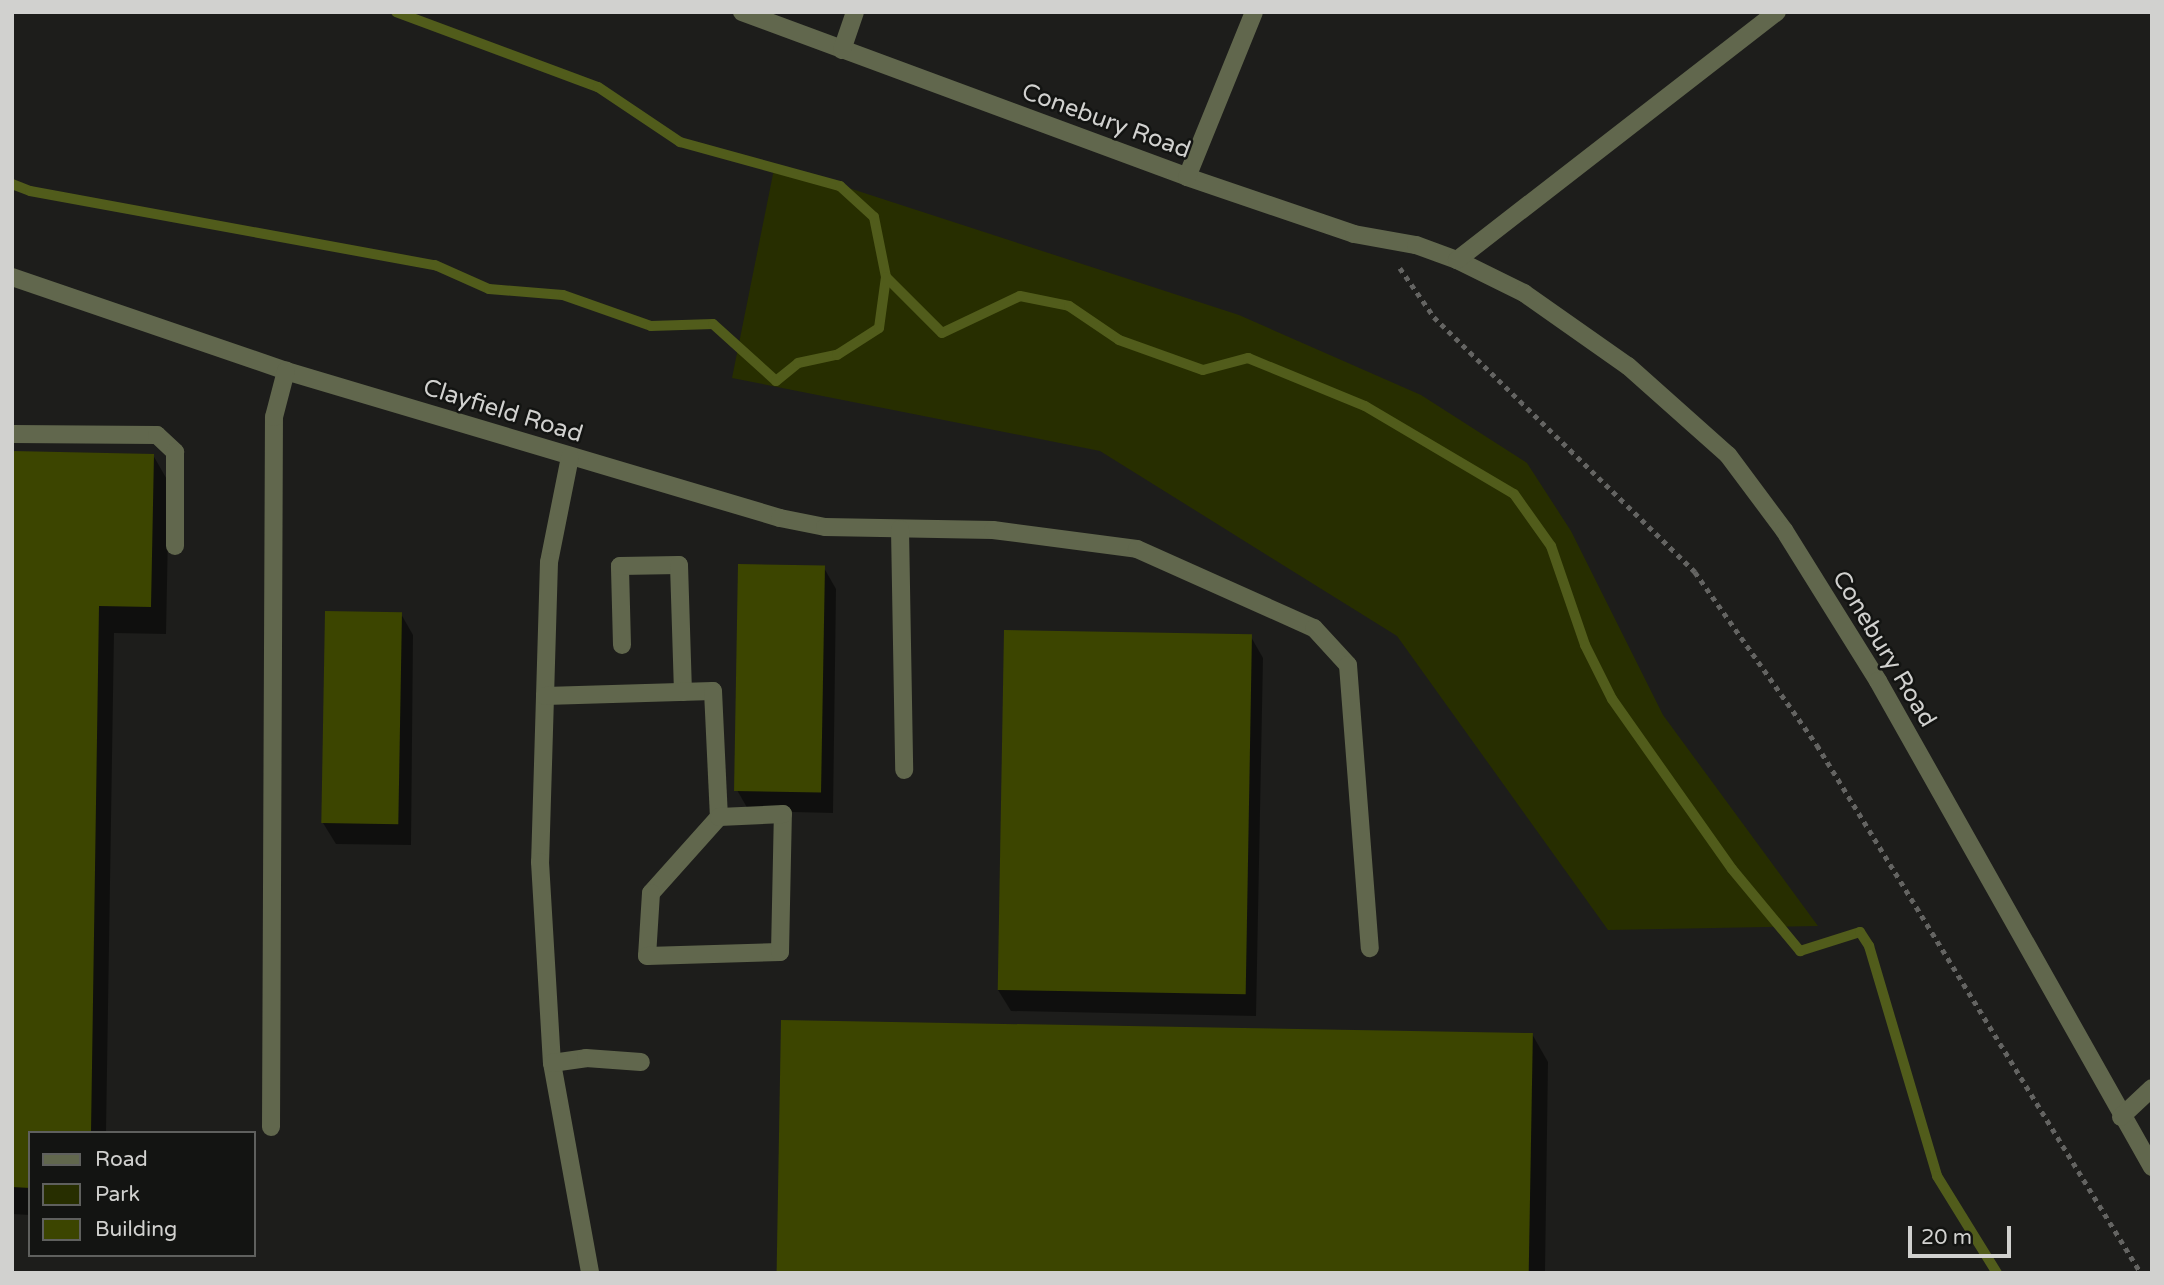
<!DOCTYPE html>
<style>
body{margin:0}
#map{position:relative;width:2164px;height:1285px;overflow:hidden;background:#1d1d1b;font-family:"Varela Round",sans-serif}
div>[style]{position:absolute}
.green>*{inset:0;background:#272e00}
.shadow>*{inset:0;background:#0007}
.stream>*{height:10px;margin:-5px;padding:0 5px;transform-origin:5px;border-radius:5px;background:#515c1b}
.building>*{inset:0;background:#3c4500;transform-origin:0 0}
.path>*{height:4.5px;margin-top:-2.25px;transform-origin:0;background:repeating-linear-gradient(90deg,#646462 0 5px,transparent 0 10px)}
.minor>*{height:18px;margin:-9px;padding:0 9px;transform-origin:9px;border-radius:9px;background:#61674d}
span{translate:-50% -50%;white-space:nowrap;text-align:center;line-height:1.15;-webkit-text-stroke:5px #131412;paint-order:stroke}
.street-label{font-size:24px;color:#d1d1cf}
.frame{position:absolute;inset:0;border:14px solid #d1d1cf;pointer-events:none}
.legend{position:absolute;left:28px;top:1131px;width:228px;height:126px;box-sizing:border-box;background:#131412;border:2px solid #5f605e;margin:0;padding:9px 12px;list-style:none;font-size:21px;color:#d1d1cf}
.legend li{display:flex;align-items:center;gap:14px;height:35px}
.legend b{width:35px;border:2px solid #5f605e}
.scale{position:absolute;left:1908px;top:1226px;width:103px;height:32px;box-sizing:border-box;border:4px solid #d1d1cf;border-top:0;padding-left:9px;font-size:21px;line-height:24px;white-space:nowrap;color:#d1d1cf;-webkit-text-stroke:5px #131412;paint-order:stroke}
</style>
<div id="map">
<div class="green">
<div style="clip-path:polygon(775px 164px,1239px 315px,1421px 395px,1527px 463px,1571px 531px,1663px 715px,1818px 926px,1608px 930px,1397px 636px,1100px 451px,732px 378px)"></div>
</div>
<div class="shadow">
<div style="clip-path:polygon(12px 453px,153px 455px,169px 483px,166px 634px,114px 633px,106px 1133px,30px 1133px,30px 1215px,12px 1214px)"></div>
<div style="clip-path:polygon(824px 568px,836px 589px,833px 813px,749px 811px,737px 790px)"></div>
<div style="clip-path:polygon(401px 614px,413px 635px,411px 845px,336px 844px,323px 823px)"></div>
<div style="clip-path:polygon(1251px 637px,1263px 658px,1256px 1016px,1011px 1011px,998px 990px)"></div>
<div style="clip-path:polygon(1532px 1034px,1548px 1062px,1545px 1273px,779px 1273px)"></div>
</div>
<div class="stream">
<div style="left:396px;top:12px;width:215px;rotate:20.4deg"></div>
<div style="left:598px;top:87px;width:99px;rotate:33.9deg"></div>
<div style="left:680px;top:142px;width:166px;rotate:15.4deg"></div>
<div style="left:840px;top:186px;width:46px;rotate:42.4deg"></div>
<div style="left:874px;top:217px;width:61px;rotate:78.7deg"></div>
<div style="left:12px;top:184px;width:19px;rotate:21deg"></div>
<div style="left:30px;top:191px;width:412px;rotate:10.4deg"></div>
<div style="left:435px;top:265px;width:59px;rotate:24deg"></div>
<div style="left:489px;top:289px;width:74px;rotate:4.6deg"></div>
<div style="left:563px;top:295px;width:93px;rotate:19.4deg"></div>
<div style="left:651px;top:326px;width:62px;rotate:-1.8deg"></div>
<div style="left:713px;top:324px;width:85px;rotate:42.1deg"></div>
<div style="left:776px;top:381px;width:28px;rotate:-39deg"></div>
<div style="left:798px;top:363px;width:40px;rotate:-12deg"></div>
<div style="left:837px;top:355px;width:50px;rotate:-32.7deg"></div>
<div style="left:879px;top:328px;width:51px;rotate:-82.2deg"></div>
<div style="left:886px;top:277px;width:79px;rotate:45deg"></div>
<div style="left:942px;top:333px;width:86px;rotate:-25.4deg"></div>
<div style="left:1020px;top:296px;width:50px;rotate:11.5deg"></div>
<div style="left:1069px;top:306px;width:60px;rotate:34.2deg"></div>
<div style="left:1119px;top:340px;width:89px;rotate:19.7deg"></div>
<div style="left:1203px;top:370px;width:47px;rotate:-14.9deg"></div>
<div style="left:1248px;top:358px;width:126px;rotate:22.3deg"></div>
<div style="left:1365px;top:406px;width:173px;rotate:30.6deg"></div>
<div style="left:1514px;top:494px;width:64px;rotate:54.6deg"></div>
<div style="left:1551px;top:546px;width:105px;rotate:71deg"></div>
<div style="left:1585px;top:645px;width:60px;rotate:63.4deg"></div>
<div style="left:1612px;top:699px;width:208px;rotate:54.8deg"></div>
<div style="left:1732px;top:869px;width:107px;rotate:50.3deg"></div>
<div style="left:1800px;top:951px;width:63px;rotate:-17.6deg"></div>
<div style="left:1860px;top:932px;width:17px;rotate:57deg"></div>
<div style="left:1869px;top:946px;width:240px;rotate:73.5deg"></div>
<div style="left:1937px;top:1176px;width:114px;rotate:58.3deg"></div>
</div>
<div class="building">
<div style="clip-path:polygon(12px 451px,154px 454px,151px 607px,99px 606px,91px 1133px,30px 1133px,30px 1188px,12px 1187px)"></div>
<div style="left:738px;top:564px;width:87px;height:227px;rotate:1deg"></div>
<div style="left:325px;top:611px;width:77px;height:212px;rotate:1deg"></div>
<div style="left:1004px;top:630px;width:248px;height:360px;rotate:1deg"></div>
<div style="left:781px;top:1020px;width:752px;height:253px;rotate:1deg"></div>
</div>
<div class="path">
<div style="left:1400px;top:268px;width:60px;rotate:55.2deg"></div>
<div style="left:1434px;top:317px;width:365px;rotate:44.3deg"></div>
<div style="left:1695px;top:572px;width:212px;rotate:54.8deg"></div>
<div style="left:1817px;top:745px;width:619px;rotate:58.47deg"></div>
</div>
<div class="minor">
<div style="left:742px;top:12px;width:475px;rotate:20.3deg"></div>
<div style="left:1187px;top:177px;width:176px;rotate:18.8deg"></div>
<div style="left:1354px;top:234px;width:63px;rotate:10.1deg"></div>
<div style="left:1416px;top:245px;width:44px;rotate:20.1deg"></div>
<div style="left:1457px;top:260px;width:75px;rotate:26.2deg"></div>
<div style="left:1524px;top:293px;width:127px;rotate:35.1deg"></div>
<div style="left:1628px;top:366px;width:134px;rotate:41.7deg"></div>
<div style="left:1728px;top:455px;width:94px;rotate:53.3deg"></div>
<div style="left:1784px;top:530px;width:178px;rotate:58.1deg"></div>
<div style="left:1878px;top:681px;width:558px;rotate:60.59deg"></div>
<div style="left:842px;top:50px;width:40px;rotate:-71.1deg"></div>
<div style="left:1187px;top:177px;width:178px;rotate:-67.9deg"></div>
<div style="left:1457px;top:260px;width:405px;rotate:-37.8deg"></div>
<div style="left:12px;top:277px;width:290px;rotate:18.9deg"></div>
<div style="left:286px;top:371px;width:515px;rotate:16.57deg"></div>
<div style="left:780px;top:518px;width:46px;rotate:11.3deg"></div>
<div style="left:825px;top:527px;width:168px;rotate:1deg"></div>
<div style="left:993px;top:530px;width:145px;rotate:7.5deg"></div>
<div style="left:1137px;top:549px;width:194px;rotate:24.1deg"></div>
<div style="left:1314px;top:628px;width:50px;rotate:47.4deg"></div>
<div style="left:1348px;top:665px;width:284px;rotate:85.6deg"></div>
<div style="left:12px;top:434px;width:145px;rotate:0.4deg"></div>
<div style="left:157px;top:435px;width:25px;rotate:43deg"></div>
<div style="left:175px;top:452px;width:94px;rotate:90deg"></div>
<div style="left:570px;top:457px;width:107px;rotate:101.3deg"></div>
<div style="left:549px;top:562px;width:300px;rotate:91.7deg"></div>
<div style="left:540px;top:862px;width:201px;rotate:86.6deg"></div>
<div style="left:552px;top:1063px;width:213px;rotate:79.7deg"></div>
<div style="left:900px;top:529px;width:241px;rotate:89deg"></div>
<div style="left:622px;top:645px;width:79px;rotate:-91.5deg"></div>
<div style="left:620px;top:566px;width:59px;rotate:-1deg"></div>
<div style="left:679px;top:565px;width:127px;rotate:88.2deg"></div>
<div style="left:545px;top:696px;width:168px;rotate:-1.7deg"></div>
<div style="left:713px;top:691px;width:126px;rotate:87.3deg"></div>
<div style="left:719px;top:817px;width:102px;rotate:131.8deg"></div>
<div style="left:651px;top:893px;width:63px;rotate:93.6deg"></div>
<div style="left:647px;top:956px;width:133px;rotate:-1.7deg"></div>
<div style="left:780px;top:952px;width:138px;rotate:-88.8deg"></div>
<div style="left:783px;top:814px;width:64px;rotate:177.3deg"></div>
<div style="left:552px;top:1063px;width:34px;rotate:-8deg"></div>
<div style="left:586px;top:1058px;width:55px;rotate:4.2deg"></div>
<div style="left:2121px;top:1117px;width:42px;rotate:-43.1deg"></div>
<div style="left:271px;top:1127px;width:710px;rotate:-89.76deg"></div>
<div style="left:274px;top:417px;width:48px;rotate:-75.4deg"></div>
</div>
<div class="street-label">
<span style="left:1106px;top:121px;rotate:20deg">Conebury Road</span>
<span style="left:503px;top:411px;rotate:17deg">Clayfield Road</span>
<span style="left:1884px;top:649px;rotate:59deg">Conebury Road</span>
</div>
<div class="frame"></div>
<ul class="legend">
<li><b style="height:9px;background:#61674d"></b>Road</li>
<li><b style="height:19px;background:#272e00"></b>Park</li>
<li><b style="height:19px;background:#3c4500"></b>Building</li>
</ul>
<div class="scale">20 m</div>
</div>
